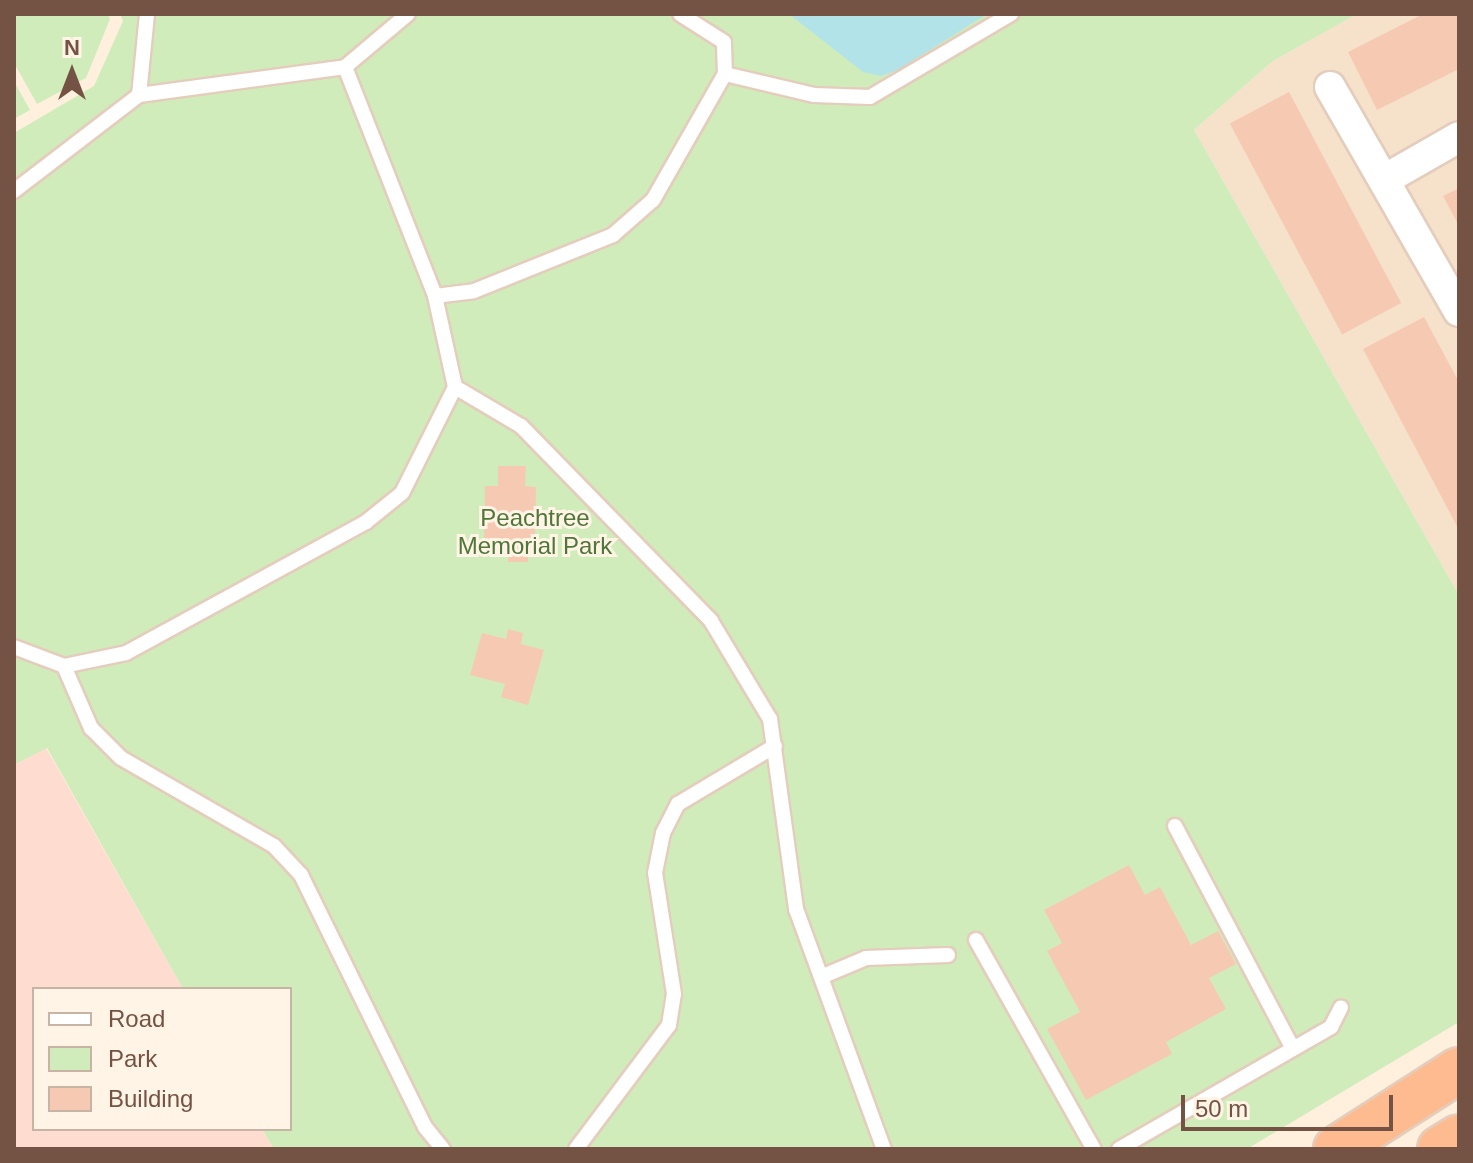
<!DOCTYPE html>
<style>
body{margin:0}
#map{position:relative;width:1473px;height:1163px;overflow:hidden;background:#fef0dd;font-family:Helvetica,sans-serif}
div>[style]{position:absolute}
.residential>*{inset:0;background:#f6e1cb}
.commercial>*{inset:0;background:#ffdcd0}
.green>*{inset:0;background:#d1ecbb}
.water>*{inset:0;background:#b1e3e9}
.building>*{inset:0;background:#f6cab2;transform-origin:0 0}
.roads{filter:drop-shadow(2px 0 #e4cdbc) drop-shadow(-2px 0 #e4cdbc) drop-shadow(0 2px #e4cdbc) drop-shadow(0 -2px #e4cdbc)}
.service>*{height:14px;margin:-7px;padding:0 7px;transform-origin:7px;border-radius:7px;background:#fff}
.minor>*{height:30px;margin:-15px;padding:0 15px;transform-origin:15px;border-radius:15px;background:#fff}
.trunk>*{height:44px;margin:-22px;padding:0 22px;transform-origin:22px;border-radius:22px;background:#febb90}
span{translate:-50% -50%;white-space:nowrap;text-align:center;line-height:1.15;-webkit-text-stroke:6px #fff4e5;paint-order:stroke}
.park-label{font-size:24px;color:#4e7739}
.frame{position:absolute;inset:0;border:16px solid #755344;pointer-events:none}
.legend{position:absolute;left:32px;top:987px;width:260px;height:144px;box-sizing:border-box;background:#fff4e5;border:2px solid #c8b4a5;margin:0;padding:10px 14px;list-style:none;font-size:24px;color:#755344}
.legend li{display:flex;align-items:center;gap:16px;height:40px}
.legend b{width:40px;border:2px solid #c8b4a5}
.north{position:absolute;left:32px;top:32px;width:80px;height:80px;-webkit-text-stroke:6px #fff4e5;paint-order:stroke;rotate:0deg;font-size:22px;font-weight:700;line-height:32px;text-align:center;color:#755344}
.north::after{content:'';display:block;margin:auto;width:28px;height:36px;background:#755344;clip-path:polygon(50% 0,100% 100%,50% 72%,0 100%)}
.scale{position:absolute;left:1181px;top:1095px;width:212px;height:36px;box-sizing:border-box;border:4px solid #755344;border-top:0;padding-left:10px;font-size:24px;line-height:28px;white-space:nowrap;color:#755344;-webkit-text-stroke:6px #fff4e5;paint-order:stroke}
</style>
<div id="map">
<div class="residential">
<div style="clip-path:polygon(1357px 14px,1459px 14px,1459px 595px,1194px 130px,1273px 61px)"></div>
</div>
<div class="commercial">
<div style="clip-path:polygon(46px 748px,183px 989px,34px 989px,34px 1129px,262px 1129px,274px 1149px,14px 1149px,14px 765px)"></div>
</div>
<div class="green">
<div style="clip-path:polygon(14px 14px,108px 14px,110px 19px,86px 78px,37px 104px,14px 63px)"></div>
<div style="clip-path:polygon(120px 14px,1357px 14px,1273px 61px,1194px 130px,1459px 595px,1459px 1022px,1247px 1149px,274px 1149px,262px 1129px,290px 1129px,290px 989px,183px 989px,47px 748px,14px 765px,14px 133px,94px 86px,123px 21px)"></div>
<div style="clip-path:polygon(14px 81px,30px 110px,14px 119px)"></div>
</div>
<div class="water">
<div style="clip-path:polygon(789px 14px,987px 14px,898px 70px,881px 76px,863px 72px)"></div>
</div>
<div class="building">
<div style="clip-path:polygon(1423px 14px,1459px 14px,1459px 69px,1377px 110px,1348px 52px)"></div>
<div style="left:1289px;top:92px;width:239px;height:67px;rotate:62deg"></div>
<div style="clip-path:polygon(1459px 188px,1459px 226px,1443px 196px)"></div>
<div style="clip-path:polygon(1424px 317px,1459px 382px,1459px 530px,1363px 349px)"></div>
<div style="clip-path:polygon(498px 466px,526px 466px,525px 486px,536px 487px,535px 543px,528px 543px,528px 562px,508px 562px,508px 543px,484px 543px,485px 486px,498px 486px)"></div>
<div style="clip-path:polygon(508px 629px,523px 633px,521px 644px,544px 650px,528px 705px,501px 697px,505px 684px,470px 675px,482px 633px,506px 639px)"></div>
<div style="clip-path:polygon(1129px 865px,1145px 895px,1160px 887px,1191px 945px,1218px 931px,1236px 964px,1209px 978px,1226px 1009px,1166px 1042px,1172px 1054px,1086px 1100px,1047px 1029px,1080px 1012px,1047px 951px,1062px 943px,1044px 910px)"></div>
</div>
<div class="roads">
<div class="service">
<div style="left:147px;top:14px;width:81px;rotate:95.6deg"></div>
<div style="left:139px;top:95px;width:208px;rotate:-7.7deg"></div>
<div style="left:345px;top:67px;width:246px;rotate:68.5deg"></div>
<div style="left:435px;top:296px;width:93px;rotate:77.6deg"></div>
<div style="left:455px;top:387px;width:77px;rotate:30.6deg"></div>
<div style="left:521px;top:426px;width:272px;rotate:45.7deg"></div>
<div style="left:711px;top:621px;width:114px;rotate:59deg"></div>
<div style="left:770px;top:719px;width:192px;rotate:82.2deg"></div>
<div style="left:796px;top:909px;width:256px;rotate:69.9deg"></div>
<div style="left:345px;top:67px;width:82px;rotate:-40.1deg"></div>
<div style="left:725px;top:74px;width:91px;rotate:13.3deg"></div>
<div style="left:814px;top:95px;width:56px;rotate:2deg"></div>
<div style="left:870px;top:97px;width:164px;rotate:-30.5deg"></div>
<div style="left:14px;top:191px;width:158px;rotate:-37.5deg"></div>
<div style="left:435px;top:296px;width:39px;rotate:-7deg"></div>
<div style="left:474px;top:291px;width:150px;rotate:-21.9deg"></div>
<div style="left:613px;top:235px;width:53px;rotate:-41.2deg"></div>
<div style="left:653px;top:200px;width:145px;rotate:-60.3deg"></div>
<div style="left:725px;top:74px;width:32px;rotate:-92deg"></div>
<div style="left:724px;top:42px;width:52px;rotate:-147.5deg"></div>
<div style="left:14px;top:647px;width:53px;rotate:20.8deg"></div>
<div style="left:64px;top:666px;width:68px;rotate:66.5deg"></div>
<div style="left:91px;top:728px;width:42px;rotate:45deg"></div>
<div style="left:121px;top:758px;width:177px;rotate:29.9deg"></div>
<div style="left:274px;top:846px;width:40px;rotate:47deg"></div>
<div style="left:301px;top:875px;width:281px;rotate:63.8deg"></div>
<div style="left:425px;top:1127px;width:28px;rotate:51deg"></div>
<div style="left:64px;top:666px;width:63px;rotate:-11.8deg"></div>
<div style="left:126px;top:653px;width:273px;rotate:-28.6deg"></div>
<div style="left:366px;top:522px;width:46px;rotate:-38.9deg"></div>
<div style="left:402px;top:493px;width:119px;rotate:-63.4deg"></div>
<div style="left:1175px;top:826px;width:252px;rotate:62.1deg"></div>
<div style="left:976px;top:940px;width:240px;rotate:60.6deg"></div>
<div style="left:821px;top:977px;width:49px;rotate:-22.9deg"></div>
<div style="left:866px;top:958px;width:82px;rotate:-2.1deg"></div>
<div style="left:576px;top:1149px;width:155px;rotate:-53.1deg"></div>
<div style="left:669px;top:1025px;width:31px;rotate:-81deg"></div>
<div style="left:674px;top:994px;width:122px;rotate:-98.9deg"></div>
<div style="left:655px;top:873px;width:41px;rotate:-78.7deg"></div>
<div style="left:663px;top:833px;width:33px;rotate:-63deg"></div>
<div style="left:678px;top:804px;width:113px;rotate:-30.9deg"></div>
<div style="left:1119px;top:1149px;width:245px;rotate:-29.9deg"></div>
<div style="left:1331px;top:1027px;width:22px;rotate:-63deg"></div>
</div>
<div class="minor">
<div style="left:1330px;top:87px;width:258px;rotate:60.1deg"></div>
<div style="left:1384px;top:180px;width:86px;rotate:-29.8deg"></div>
</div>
<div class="trunk">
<div style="left:1336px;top:1149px;width:146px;rotate:-32.7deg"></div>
<div style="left:1440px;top:1149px;width:22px;rotate:-32deg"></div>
</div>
</div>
<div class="park-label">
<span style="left:535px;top:532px">Peachtree<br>Memorial Park</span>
</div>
<div class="frame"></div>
<ul class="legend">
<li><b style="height:10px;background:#fff"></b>Road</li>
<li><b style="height:22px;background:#d1ecbb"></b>Park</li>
<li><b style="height:22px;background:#f6cab2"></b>Building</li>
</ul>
<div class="north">N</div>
<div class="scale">50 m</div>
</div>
